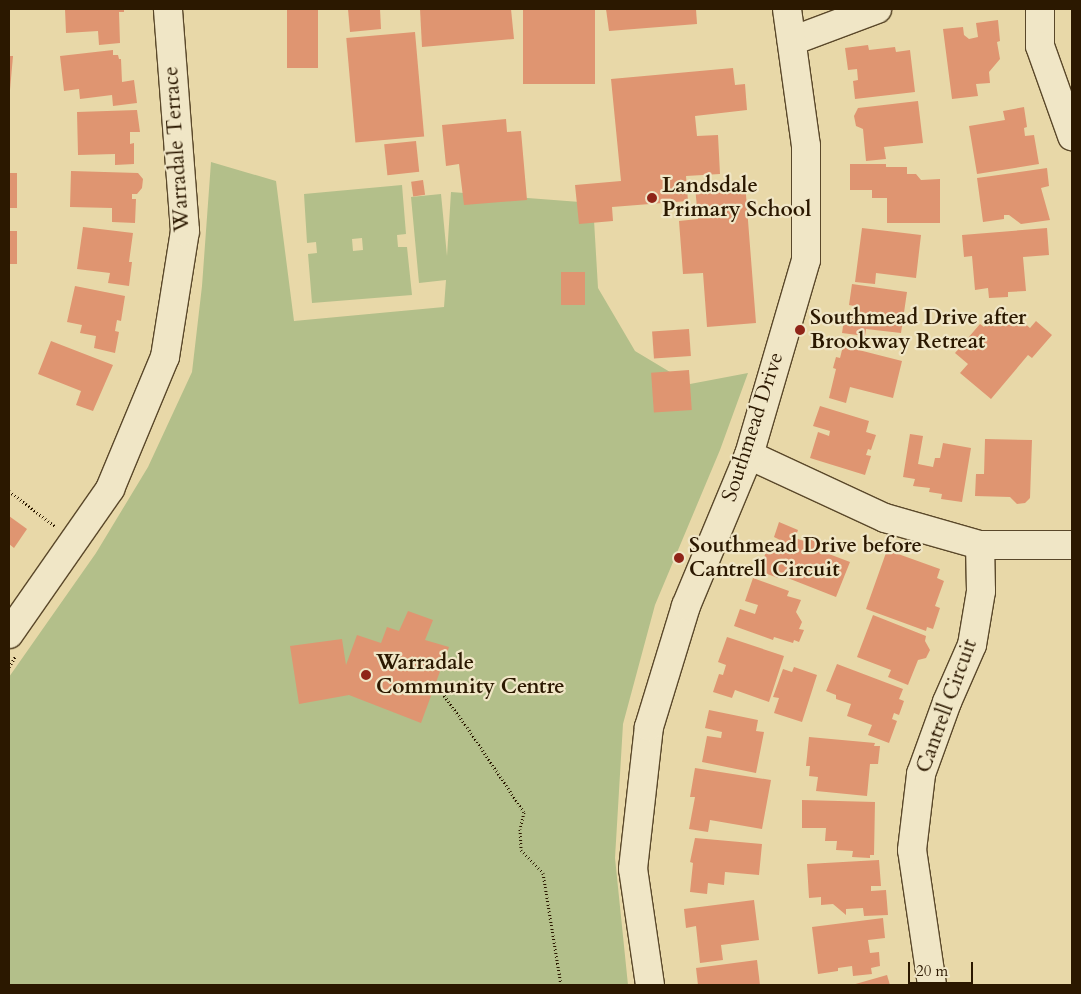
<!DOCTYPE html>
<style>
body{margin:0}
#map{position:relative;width:1081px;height:994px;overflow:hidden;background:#e8d8a8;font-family:Cardo,serif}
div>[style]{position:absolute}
.green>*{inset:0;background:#b3bf8a}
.building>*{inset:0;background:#df9571;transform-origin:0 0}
.path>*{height:3px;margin-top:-1.5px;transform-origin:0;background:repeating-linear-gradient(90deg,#2b1800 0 1px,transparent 0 3.5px)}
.roads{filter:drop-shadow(1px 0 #5a482a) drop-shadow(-1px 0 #5a482a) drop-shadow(0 1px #5a482a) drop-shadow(0 -1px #5a482a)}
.minor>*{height:28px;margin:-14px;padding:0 14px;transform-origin:14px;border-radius:14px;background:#f0e6c6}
.dots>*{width:14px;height:14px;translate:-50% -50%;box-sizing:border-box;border:2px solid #f0e6c6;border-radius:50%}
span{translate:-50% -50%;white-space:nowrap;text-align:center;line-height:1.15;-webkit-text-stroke:4.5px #f0e6c6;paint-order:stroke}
.street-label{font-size:21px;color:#2b1800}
.poi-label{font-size:21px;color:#2b1800;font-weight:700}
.left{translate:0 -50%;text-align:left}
.frame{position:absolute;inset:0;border:10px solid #2b1800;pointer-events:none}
.scale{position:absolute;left:908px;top:962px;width:65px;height:22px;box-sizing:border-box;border:2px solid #2b1800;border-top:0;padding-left:6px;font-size:15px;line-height:18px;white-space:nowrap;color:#2b1800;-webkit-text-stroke:4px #f0e6c6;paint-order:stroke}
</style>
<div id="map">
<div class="green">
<div style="clip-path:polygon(211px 162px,276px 181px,294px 321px,444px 307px,446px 280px,419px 283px,411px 197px,441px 194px,447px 256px,451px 192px,593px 203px,598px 288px,635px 351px,690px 384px,748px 373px,720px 450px,655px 605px,623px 724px,615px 858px,628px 985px,9px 985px,9px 677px,96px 553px,148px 467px,192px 372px,202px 286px)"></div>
<div style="clip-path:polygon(evenodd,402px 185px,406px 234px,397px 235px,398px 247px,407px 247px,412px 295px,312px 303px,308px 254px,317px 253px,316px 242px,307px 243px,304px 194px,402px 185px,362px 238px,363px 250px,353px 251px,352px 239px,362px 238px)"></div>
</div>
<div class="building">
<div style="clip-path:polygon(65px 9px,124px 9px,124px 12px,119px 12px,120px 43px,99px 45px,98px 31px,66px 33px)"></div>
<div style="left:287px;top:9px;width:31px;height:59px"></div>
<div style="clip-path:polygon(348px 9px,380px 9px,381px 29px,350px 32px)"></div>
<div style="clip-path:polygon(420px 9px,511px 9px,514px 39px,422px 47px)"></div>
<div style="left:523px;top:9px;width:72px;height:75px"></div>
<div style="clip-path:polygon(606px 9px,696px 9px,697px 24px,609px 31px)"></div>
<div style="clip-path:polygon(998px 20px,1000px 41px,997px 42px,1000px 59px,989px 72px,990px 83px,976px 84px,978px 96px,952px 99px,943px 29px,963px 27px,964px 35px,969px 39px,978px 37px,976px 23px)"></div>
<div style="left:415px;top:32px;width:105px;height:69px;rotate:85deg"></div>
<div style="clip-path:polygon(868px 45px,869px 50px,895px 47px,896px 52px,910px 50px,915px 92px,855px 99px,853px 81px,858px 80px,857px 69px,848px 70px,845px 48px)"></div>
<div style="clip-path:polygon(113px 50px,113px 55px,118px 55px,119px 59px,121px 59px,122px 82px,134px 80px,137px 103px,113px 106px,112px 95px,80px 99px,79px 89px,64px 91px,60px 56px)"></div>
<div style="clip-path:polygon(9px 56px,13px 56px,10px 90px,9px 90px)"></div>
<div style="clip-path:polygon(733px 68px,735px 85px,745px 84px,747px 110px,695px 116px,697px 136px,718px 135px,720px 174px,686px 176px,688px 201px,612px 207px,613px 221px,579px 224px,575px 185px,621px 181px,611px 79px)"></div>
<div style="clip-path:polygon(918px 101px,923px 143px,884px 147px,886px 159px,866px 161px,863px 129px,856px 126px,854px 116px,858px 108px)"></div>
<div style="clip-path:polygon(1024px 107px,1027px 127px,1024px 128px,1025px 136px,1034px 135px,1039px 164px,977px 174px,969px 126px,1005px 120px,1003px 111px)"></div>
<div style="clip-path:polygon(137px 110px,140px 132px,130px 132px,130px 144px,134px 143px,134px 164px,115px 165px,115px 154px,78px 155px,77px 112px)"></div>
<div style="clip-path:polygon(506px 119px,507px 132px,521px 131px,527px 200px,464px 205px,459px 164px,446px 166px,442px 125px)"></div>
<div style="left:416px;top:141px;width:31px;height:32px;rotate:84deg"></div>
<div style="clip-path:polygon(850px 164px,886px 164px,886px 167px,907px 167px,907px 174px,916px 174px,921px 180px,940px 179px,940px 223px,887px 223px,887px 198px,872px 198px,872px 190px,850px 190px)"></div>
<div style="clip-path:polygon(1047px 168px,1049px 186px,1041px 188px,1050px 220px,1021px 224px,1009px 215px,1004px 215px,1004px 219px,983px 222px,977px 178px)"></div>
<div style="clip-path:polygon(71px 171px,138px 173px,143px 179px,142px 188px,137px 194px,132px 194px,132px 199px,136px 199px,135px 223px,112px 222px,112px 208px,70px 207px)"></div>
<div style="left:9px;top:173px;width:8px;height:35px"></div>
<div style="left:423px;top:180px;width:15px;height:12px;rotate:82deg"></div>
<div style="clip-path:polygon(745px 182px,756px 323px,707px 327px,703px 273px,683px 274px,679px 221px,698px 219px,695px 186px)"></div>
<div style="clip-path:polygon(83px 227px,133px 233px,129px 262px,132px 262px,129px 286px,108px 283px,110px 273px,77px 269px)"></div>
<div style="clip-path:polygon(862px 228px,921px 235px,916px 278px,876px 273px,875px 284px,855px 282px)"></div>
<div style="clip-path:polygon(1047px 228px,1049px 255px,1023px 257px,1026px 291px,1008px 292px,1008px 297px,989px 298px,988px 288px,975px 290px,972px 256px,964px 257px,962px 235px)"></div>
<div style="left:9px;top:231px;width:8px;height:33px"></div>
<div style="left:561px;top:272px;width:24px;height:33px"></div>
<div style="clip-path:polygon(852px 284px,907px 292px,901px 333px,866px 329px,865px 336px,842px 333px,845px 313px,853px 314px,854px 306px,849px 305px)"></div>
<div style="clip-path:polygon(75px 286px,125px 296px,121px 321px,117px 320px,115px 331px,119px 332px,115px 353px,94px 348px,96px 336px,80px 333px,82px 325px,67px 322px)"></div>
<div style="clip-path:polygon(1000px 308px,1013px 319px,1016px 316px,1030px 328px,1036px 321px,1052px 335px,1032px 358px,1028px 355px,991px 399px,960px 373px,968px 364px,955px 353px,980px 324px,984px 327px)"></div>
<div style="left:689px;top:329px;width:27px;height:37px;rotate:86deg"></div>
<div style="clip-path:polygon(51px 341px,113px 365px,93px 411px,76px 405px,81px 391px,38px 374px)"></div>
<div style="clip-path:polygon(843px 346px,902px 361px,893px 398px,850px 387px,846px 403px,829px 398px,836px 369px,833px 368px,836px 357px,840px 358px)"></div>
<div style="left:689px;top:370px;width:40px;height:38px;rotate:86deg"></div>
<div style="clip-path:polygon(820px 406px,869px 421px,866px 432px,876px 435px,871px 450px,868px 449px,866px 455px,871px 456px,865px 475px,810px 458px,818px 432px,829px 436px,830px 431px,813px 426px)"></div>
<div style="clip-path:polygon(910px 434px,923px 436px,918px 464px,933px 467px,935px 458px,940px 458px,943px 443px,971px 448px,962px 502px,941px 499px,942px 494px,929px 492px,930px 488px,913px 486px,915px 479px,903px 477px)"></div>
<div style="clip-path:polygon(985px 439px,1032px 440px,1030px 498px,1025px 503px,1017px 504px,1010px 497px,975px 496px,976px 474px,984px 474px)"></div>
<div style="clip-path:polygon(9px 516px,27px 529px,14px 548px,9px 544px)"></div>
<div style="clip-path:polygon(779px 522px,798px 530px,795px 538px,804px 541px,805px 537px,819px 543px,821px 551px,850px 562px,836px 597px,780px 575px,778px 578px,762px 572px,765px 566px,761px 565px,768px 547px,776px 551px,780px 540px,774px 537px)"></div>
<div style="clip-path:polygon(887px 550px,940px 569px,937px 578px,944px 581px,935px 606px,940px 608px,933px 629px,927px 627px,926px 631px,866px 609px)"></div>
<div style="clip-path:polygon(753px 578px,789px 591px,787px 596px,801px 600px,796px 612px,802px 622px,799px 629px,804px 630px,799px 642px,794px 640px,793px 643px,774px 637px,773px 640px,734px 626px,740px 609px,755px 614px,758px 605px,745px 601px)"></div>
<div style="clip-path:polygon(408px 611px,433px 620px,425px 640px,449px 647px,421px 723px,349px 695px,299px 704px,290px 646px,342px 639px,346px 665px,357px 635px,381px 643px,387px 627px,399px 631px)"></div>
<div style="clip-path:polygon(873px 615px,926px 636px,925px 641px,930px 650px,926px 658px,918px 660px,908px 685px,888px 677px,891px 670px,857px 657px)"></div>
<div style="clip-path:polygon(727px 637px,784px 656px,769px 702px,735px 690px,732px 698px,713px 692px,719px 674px,723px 675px,726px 665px,718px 662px)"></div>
<div style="clip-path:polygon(837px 664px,903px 689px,899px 699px,904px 701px,899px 715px,894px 713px,892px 719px,897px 721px,889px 743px,868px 735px,872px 725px,847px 716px,851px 704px,836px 699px,836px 695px,826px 691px)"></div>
<div style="clip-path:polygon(794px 667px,817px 675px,802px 722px,774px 713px,779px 698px,773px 697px,783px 669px,792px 672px)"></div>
<div style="clip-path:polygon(709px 710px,758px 720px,756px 731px,764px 732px,756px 773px,702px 762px,707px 736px,721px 738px,722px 732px,705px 728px)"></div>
<div style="clip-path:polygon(809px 737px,875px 743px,874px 746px,880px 746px,878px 764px,870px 764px,867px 796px,816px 791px,818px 777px,809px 776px,810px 766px,806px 766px)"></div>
<div style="clip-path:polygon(695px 768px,771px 780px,762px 829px,710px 820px,708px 832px,689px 829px,695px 797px,690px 797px)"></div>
<div style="clip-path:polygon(802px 800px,875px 802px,874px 855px,870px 855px,870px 858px,852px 857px,853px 851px,836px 850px,837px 841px,825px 841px,826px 828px,802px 828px)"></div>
<div style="clip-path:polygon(695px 838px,762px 844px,759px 875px,725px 872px,724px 885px,708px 883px,707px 894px,690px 892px,693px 863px,690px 862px)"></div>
<div style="clip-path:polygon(879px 860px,881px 886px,871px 886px,871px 891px,886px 890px,888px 915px,864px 916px,863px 908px,846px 909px,846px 915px,833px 904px,821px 905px,821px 897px,809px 898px,807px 864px)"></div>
<div style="clip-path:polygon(754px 900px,759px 940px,721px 945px,723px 960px,700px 963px,696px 926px,686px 928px,684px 909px)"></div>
<div style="clip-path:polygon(883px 918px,885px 938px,868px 940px,870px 953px,879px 952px,880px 966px,871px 968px,872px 974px,853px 976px,852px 966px,838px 968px,838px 971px,818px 974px,812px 927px)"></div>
<div style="clip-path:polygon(757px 960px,760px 985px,698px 985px,696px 968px)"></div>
<div style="clip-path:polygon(887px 975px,890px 985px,852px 985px)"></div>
</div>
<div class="path">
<div style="left:9px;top:491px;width:59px;rotate:37.5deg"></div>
<div style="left:9px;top:667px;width:12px;rotate:-59deg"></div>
<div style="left:434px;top:686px;width:4px;rotate:14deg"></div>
<div style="left:438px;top:687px;width:49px;rotate:54.1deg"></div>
<div style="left:467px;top:727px;width:102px;rotate:56.2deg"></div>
<div style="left:524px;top:812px;width:17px;rotate:103deg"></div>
<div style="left:520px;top:829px;width:21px;rotate:87deg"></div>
<div style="left:521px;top:850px;width:32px;rotate:46deg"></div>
<div style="left:543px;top:873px;width:113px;rotate:80.9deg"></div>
</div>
<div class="roads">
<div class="minor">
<div style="left:1040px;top:9px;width:37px;rotate:90deg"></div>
<div style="left:1040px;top:46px;width:96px;rotate:70.4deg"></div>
<div style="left:792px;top:41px;width:91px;rotate:-20.6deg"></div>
<div style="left:749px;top:455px;width:150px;rotate:24.9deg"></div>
<div style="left:885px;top:518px;width:99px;rotate:15.9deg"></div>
<div style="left:980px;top:545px;width:92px"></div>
<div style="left:9px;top:634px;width:177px;rotate:-55.1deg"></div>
<div style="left:110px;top:489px;width:143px;rotate:-67.4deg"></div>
<div style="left:165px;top:357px;width:128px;rotate:-81deg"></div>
<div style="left:185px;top:231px;width:223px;rotate:-94.4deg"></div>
<div style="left:650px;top:985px;width:117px;rotate:-98.3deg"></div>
<div style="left:633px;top:869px;width:143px;rotate:-83.6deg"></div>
<div style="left:649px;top:727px;width:127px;rotate:-73deg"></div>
<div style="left:686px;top:606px;width:164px;rotate:-67.4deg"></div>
<div style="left:749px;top:455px;width:203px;rotate:-73.7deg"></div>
<div style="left:806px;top:260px;width:114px;rotate:-90deg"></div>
<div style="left:806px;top:146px;width:138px;rotate:-97.9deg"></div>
<div style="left:932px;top:985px;width:136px;rotate:-98.4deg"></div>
<div style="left:912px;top:850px;width:77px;rotate:-83.2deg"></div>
<div style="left:921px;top:774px;width:77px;rotate:-70.1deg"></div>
<div style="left:947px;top:702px;width:62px;rotate:-66.3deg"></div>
<div style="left:972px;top:645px;width:55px;rotate:-80.5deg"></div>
<div style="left:981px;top:591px;width:46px;rotate:-91.2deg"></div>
</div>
</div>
<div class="dots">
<div style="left:652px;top:198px;background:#8f2418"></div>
<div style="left:800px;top:330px;background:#8f2418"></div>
<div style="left:679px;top:558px;background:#8f2418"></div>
<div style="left:366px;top:675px;background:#8f2418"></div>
</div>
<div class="street-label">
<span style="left:177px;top:149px;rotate:-94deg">Warradale Terrace</span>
<span style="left:753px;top:427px;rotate:-72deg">Southmead Drive</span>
<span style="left:947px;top:706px;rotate:-70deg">Cantrell Circuit</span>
</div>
<div class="poi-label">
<span class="left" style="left:662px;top:198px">Landsdale<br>Primary School</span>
<span class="left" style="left:810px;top:330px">Southmead Drive after<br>Brookway Retreat</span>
<span class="left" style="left:689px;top:558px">Southmead Drive before<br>Cantrell Circuit</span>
<span class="left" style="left:376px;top:675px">Warradale<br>Community Centre</span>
</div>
<div class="frame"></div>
<div class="scale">20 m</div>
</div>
